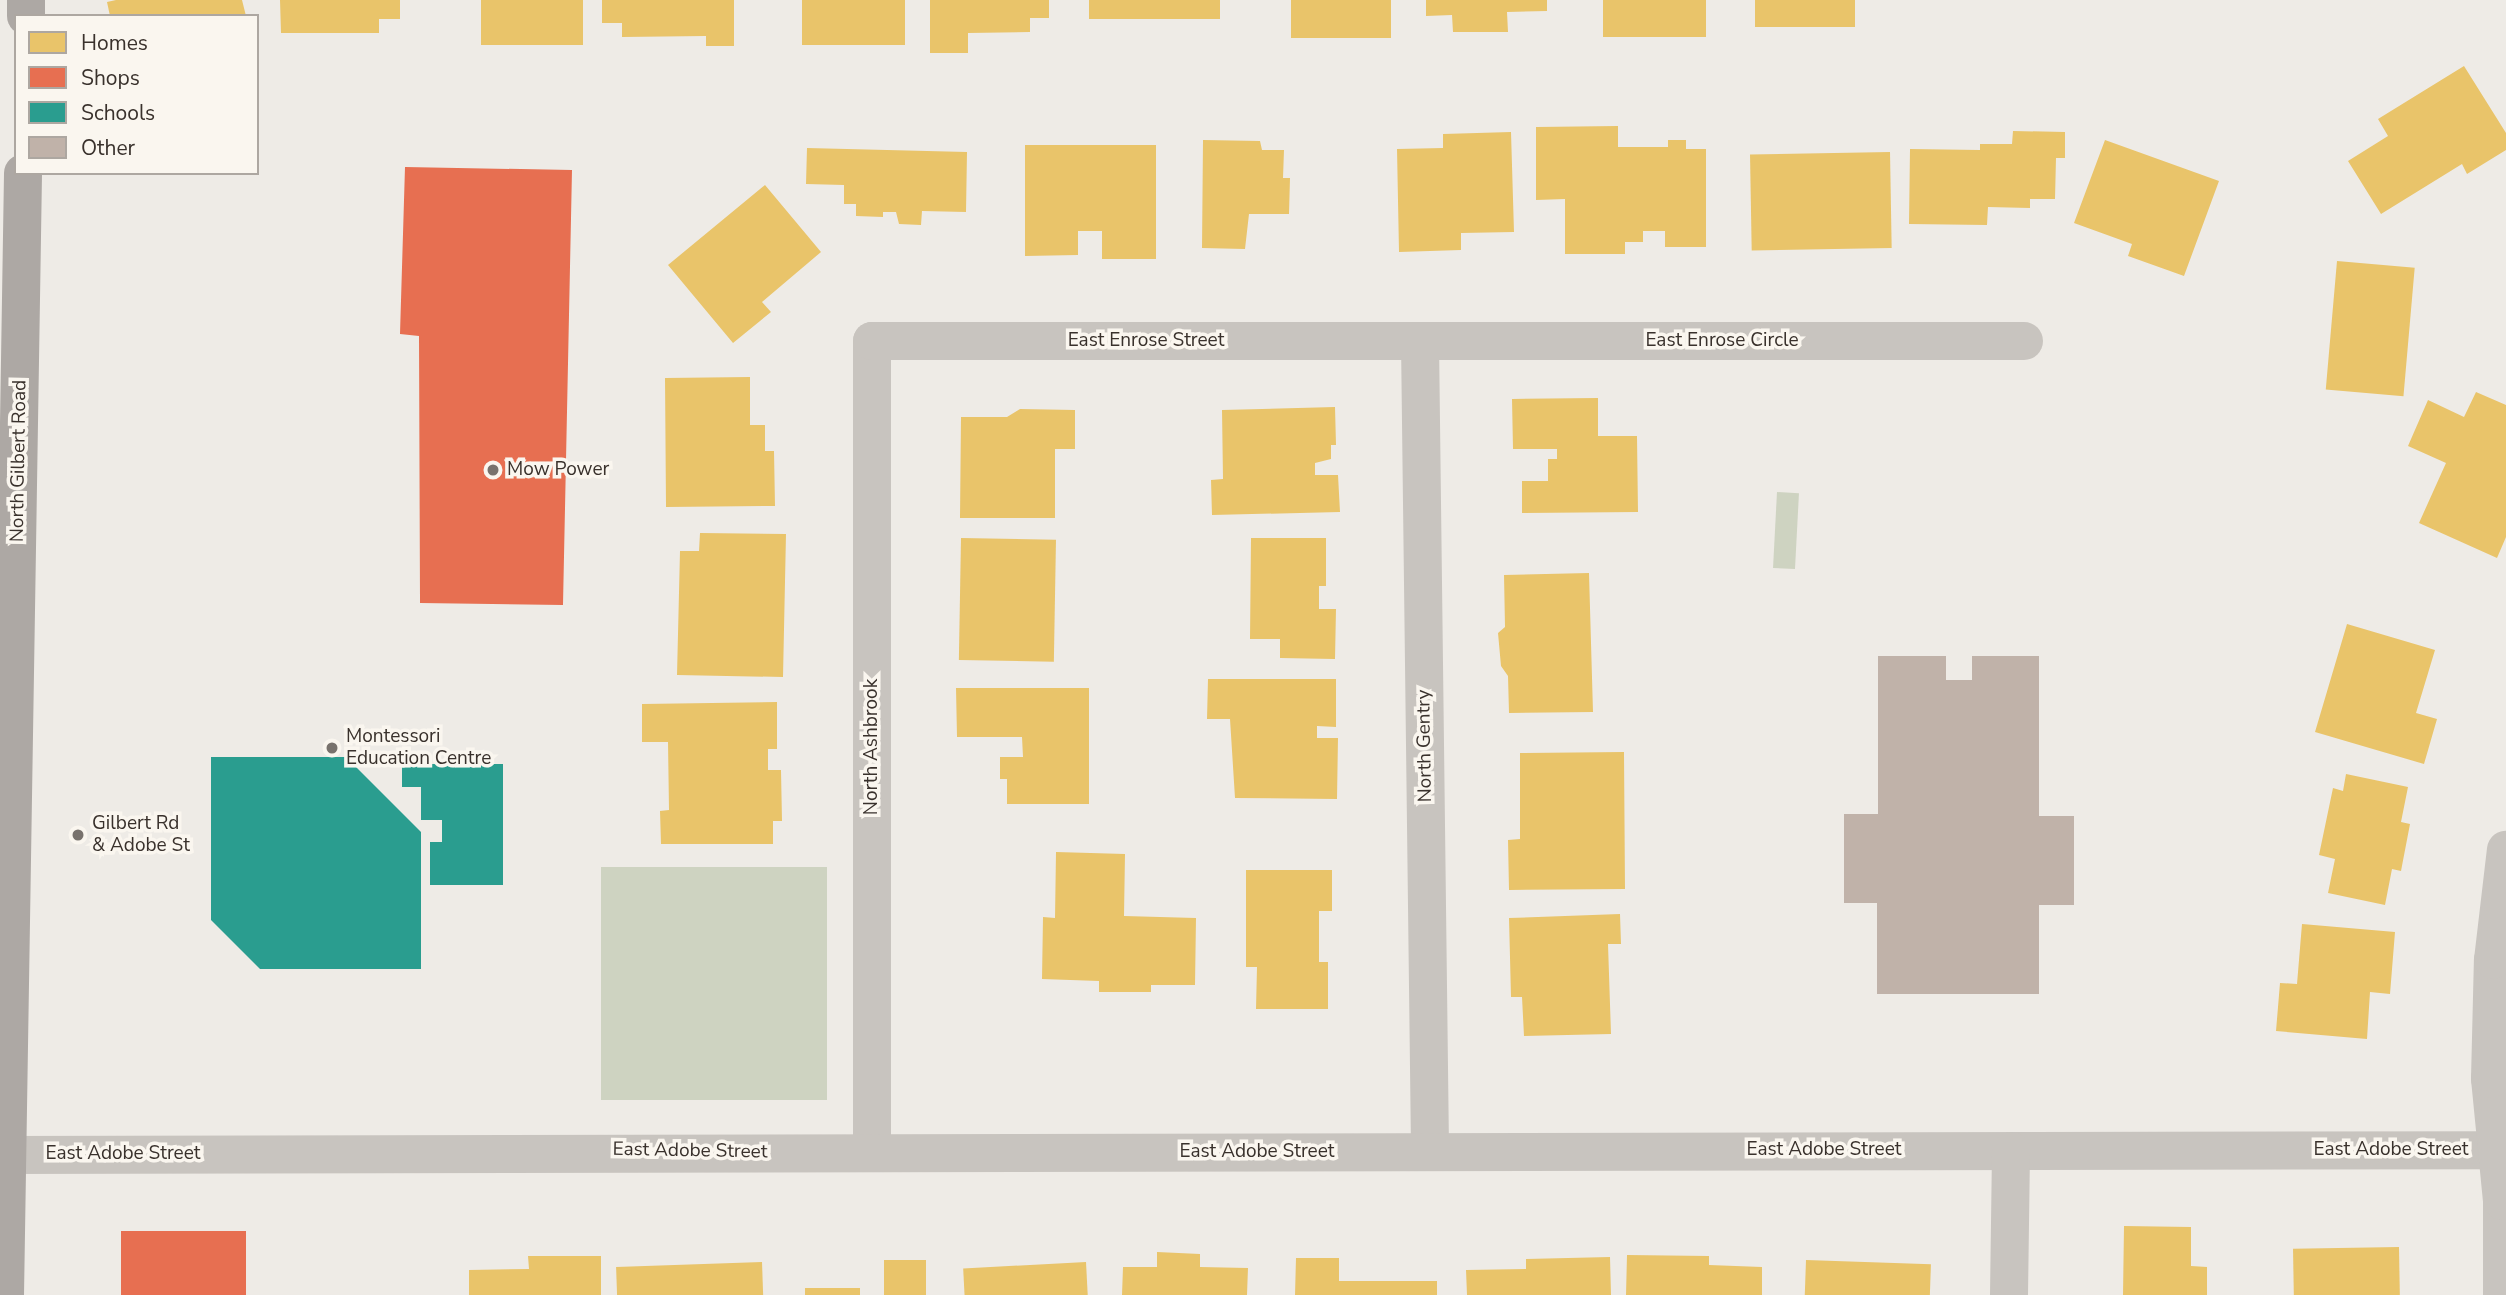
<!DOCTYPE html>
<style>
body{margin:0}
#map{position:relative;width:2506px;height:1295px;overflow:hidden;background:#eeebe6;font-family:"Nunito Sans",sans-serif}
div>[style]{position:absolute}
.green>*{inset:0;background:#ced3c1;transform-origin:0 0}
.homes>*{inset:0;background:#e9c46a;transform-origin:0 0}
.shops>*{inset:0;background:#e76f51;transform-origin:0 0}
.schools>*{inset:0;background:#2a9d8f}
.building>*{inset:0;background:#c0b2a9}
.minor>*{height:38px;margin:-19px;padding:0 19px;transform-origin:19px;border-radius:19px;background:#c8c4bf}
.major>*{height:38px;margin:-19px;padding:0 19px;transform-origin:19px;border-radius:19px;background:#ada8a4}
.dots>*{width:19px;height:19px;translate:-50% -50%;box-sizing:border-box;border:4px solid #faf6ef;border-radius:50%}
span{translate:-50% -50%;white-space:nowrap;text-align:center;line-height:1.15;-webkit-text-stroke:7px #faf6ef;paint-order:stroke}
.street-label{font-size:19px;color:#39312c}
.poi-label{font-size:19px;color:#39312c}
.left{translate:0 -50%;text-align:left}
.legend{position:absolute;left:14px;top:14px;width:245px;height:161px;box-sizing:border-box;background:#faf6ef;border:2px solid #ada7a1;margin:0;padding:9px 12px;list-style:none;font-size:21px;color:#39312c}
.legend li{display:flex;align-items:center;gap:14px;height:35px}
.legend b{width:35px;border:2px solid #ada7a1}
</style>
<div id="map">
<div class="green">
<div style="left:1777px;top:492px;width:22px;height:76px;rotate:3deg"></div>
<div style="left:601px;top:867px;width:226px;height:233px"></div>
</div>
<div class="homes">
<div style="clip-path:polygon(116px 0,242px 0,246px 16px,110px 16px,107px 2px)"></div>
<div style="clip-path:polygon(280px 0,400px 0,400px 19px,379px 19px,379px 33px,281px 33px)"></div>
<div style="left:481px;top:0;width:102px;height:45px"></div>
<div style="clip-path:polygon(602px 0,734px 0,734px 46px,706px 46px,706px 36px,622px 37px,622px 23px,602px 23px)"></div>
<div style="left:802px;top:0;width:103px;height:45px"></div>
<div style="clip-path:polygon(930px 0,1049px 0,1049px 18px,1030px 18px,1030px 32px,968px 33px,968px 53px,930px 53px)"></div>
<div style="left:1089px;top:0;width:131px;height:19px"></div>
<div style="left:1291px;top:0;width:100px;height:38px"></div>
<div style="clip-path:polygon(1426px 0,1547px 0,1547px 11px,1507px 12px,1508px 32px,1453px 32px,1452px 15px,1426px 16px)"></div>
<div style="left:1603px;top:0;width:103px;height:37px"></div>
<div style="left:1755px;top:0;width:100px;height:27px"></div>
<div style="clip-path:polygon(2464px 66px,2506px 133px,2506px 150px,2467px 174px,2462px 164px,2381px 214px,2348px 161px,2388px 136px,2378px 119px)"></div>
<div style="clip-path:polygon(1618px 126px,1618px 147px,1668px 147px,1668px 140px,1686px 140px,1686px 149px,1706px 149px,1706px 247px,1665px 247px,1665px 231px,1643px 231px,1643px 242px,1625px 242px,1625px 254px,1565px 254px,1565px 199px,1536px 200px,1536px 127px)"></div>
<div style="clip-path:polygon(2013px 131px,2065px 132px,2065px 158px,2056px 158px,2055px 199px,2030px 199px,2030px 208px,1988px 207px,1987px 225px,1909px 224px,1910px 149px,1980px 150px,1980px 144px,2012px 144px)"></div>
<div style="clip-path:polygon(1511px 132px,1514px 232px,1461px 233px,1461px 250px,1399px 252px,1397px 149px,1443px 148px,1443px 134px)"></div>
<div style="clip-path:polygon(1203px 140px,1260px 141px,1262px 150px,1284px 150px,1283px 178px,1290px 178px,1289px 214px,1249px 214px,1245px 249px,1202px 248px)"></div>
<div style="clip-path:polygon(2105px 140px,2219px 181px,2184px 276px,2128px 256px,2132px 244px,2074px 223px)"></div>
<div style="clip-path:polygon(1025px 145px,1156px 145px,1156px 259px,1102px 259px,1102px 231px,1078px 231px,1078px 255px,1025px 256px)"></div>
<div style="clip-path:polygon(807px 148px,967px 152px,966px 212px,922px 211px,921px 225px,899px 224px,896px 212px,883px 212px,883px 217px,856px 216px,856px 204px,844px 204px,844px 185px,806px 184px)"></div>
<div style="left:1890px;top:152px;width:96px;height:140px;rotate:89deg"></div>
<div style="clip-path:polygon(765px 185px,821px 252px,762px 302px,771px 312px,733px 343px,668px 265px)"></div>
<div style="left:2337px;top:261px;width:78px;height:129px;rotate:5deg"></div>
<div style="clip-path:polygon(750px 377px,750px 425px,765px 425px,765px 451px,774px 451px,775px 506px,666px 507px,665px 378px)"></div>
<div style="clip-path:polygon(2476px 392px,2506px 405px,2506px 537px,2497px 558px,2419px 523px,2446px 463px,2408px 446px,2428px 400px,2464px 417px)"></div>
<div style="clip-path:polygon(1598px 398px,1598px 436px,1637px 436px,1638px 512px,1522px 513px,1522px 481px,1548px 481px,1548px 459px,1557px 459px,1557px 449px,1513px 449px,1512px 399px)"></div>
<div style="clip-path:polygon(1335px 407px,1336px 445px,1331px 445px,1331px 459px,1315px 463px,1315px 475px,1338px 475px,1340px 512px,1212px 515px,1211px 480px,1223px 479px,1222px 410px)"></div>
<div style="clip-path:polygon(1020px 409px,1075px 410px,1075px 449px,1055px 449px,1055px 518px,960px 518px,961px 417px,1007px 417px)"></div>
<div style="clip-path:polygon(700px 533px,786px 534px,783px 677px,677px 675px,680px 551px,699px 551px)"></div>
<div style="left:961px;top:538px;width:95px;height:122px;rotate:1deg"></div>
<div style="clip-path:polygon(1251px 538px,1326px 538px,1326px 586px,1319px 586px,1319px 609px,1336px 609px,1335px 659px,1280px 658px,1280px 639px,1250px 639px)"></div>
<div style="clip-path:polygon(1589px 573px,1593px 712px,1509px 713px,1508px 676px,1501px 666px,1498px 633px,1505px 627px,1504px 575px)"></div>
<div style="clip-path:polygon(2347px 624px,2435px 650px,2416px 713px,2437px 719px,2424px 764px,2315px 732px)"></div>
<div style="clip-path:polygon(1208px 679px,1336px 679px,1336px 727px,1317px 726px,1317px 738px,1338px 738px,1337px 799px,1235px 798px,1230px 719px,1207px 719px)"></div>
<div style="clip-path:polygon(956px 688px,1089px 688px,1089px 804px,1007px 804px,1007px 779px,1000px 779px,1000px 757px,1023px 757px,1022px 737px,957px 737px)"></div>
<div style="clip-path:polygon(777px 702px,777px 749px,768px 749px,768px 770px,781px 770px,782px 821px,773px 821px,773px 844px,661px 844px,660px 811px,669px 810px,668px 742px,642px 742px,642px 704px)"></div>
<div style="clip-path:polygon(1624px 752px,1625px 889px,1509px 890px,1508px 840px,1520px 839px,1520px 753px)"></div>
<div style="clip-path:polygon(2346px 774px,2408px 787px,2401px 822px,2410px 824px,2401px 871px,2392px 869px,2385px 905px,2328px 893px,2335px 859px,2319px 855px,2333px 788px,2343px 791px)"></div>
<div style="clip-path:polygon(1056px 852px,1125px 854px,1124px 916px,1196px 918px,1195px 985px,1151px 985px,1151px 992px,1099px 992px,1099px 981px,1042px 979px,1043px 917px,1055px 918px)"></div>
<div style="clip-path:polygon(1246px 870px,1332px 870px,1332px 911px,1319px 911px,1319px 962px,1328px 962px,1328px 1009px,1256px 1009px,1257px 967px,1246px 967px)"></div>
<div style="clip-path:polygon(1620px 914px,1621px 944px,1608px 944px,1611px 1034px,1524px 1036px,1522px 997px,1511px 997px,1509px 918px)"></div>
<div style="clip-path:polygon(2302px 924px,2395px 932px,2390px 994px,2370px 992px,2367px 1039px,2276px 1031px,2280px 983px,2297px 984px)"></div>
<div style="clip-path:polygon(2124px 1226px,2191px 1227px,2191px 1266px,2207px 1267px,2207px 1295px,2123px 1295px)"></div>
<div style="left:2399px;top:1247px;width:48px;height:106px;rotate:89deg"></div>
<div style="clip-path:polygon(1157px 1252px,1200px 1254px,1200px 1267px,1248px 1268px,1247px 1295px,1122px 1295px,1123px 1267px,1157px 1267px)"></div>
<div style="clip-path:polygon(1627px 1255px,1709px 1256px,1709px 1265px,1762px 1267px,1762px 1295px,1626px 1295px)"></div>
<div style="clip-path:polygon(528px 1256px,601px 1256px,601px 1295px,469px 1295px,469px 1270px,529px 1269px)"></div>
<div style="clip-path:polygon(1610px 1257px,1611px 1295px,1467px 1295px,1466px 1270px,1526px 1269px,1526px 1259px)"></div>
<div style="clip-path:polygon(1296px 1258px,1339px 1258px,1339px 1281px,1437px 1281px,1437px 1295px,1295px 1295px)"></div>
<div style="left:884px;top:1260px;width:42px;height:35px"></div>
<div style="left:1806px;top:1260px;width:125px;height:35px;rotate:2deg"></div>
<div style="left:762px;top:1262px;width:33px;height:146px;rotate:88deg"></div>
<div style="left:1086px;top:1262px;width:33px;height:123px;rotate:87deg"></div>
<div style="left:805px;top:1288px;width:55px;height:7px"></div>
</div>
<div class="shops">
<div style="clip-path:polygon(405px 167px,572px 170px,563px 605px,420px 603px,419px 336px,400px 334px)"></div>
<div style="left:121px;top:1231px;width:125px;height:64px"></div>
</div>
<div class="schools">
<div style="clip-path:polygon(211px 757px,346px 757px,421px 832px,421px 969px,260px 969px,211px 920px)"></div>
<div style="clip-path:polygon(402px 764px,503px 764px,503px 885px,430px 885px,430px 842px,442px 842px,442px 820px,421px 820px,421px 787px,402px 787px)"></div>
</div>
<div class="building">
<div style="clip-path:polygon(1878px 656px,1946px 656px,1946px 680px,1972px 680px,1972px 656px,2039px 656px,2039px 816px,2074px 816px,2074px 905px,2039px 905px,2039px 994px,1877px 994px,1877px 903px,1844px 903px,1844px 814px,1878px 814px)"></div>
</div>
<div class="minor">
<div style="left:1420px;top:341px;width:811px;rotate:89.29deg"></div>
<div style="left:872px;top:1153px;width:812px;rotate:-90deg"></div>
<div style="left:872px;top:341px;width:1152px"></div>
<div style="left:0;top:1155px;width:2506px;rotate:-0.11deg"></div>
<div style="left:2009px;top:1295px;width:144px;rotate:-89.2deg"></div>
<div style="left:2502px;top:1295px;width:94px;rotate:-90deg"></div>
<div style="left:2502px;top:1201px;width:123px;rotate:-95.6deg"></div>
<div style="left:2490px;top:1079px;width:119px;rotate:-88.6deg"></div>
<div style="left:2493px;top:960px;width:111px;rotate:-83.3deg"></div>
</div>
<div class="major">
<div style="left:26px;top:16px;width:16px;rotate:-90deg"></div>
<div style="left:5px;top:1295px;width:1122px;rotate:-89.08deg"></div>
</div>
<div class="dots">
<div style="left:493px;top:470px;background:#78726d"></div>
<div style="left:332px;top:748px;background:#78726d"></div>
<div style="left:78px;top:835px;background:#78726d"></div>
</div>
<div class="street-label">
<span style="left:1146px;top:341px">East Enrose Street</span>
<span style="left:1722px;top:341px">East Enrose Circle</span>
<span style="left:19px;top:461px;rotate:-89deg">North Gilbert Road</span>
<span style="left:1425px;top:746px;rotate:-91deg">North Gentry</span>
<span style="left:872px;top:747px;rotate:-90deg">North Ashbrook</span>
<span style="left:1824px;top:1150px">East Adobe Street</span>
<span style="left:2391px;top:1150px">East Adobe Street</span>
<span style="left:690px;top:1151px;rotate:1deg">East Adobe Street</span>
<span style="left:1257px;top:1152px">East Adobe Street</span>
<span style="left:123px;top:1154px">East Adobe Street</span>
</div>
<div class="poi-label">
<span class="left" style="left:507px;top:470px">Mow Power</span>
<span class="left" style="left:346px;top:748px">Montessori<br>Education Centre</span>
<span class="left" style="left:92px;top:835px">Gilbert Rd<br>&amp; Adobe St</span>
</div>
<ul class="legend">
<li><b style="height:19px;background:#e9c46a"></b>Homes</li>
<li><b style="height:19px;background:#e76f51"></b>Shops</li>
<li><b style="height:19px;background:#2a9d8f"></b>Schools</li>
<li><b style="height:19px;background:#c0b2a9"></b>Other</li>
</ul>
</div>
